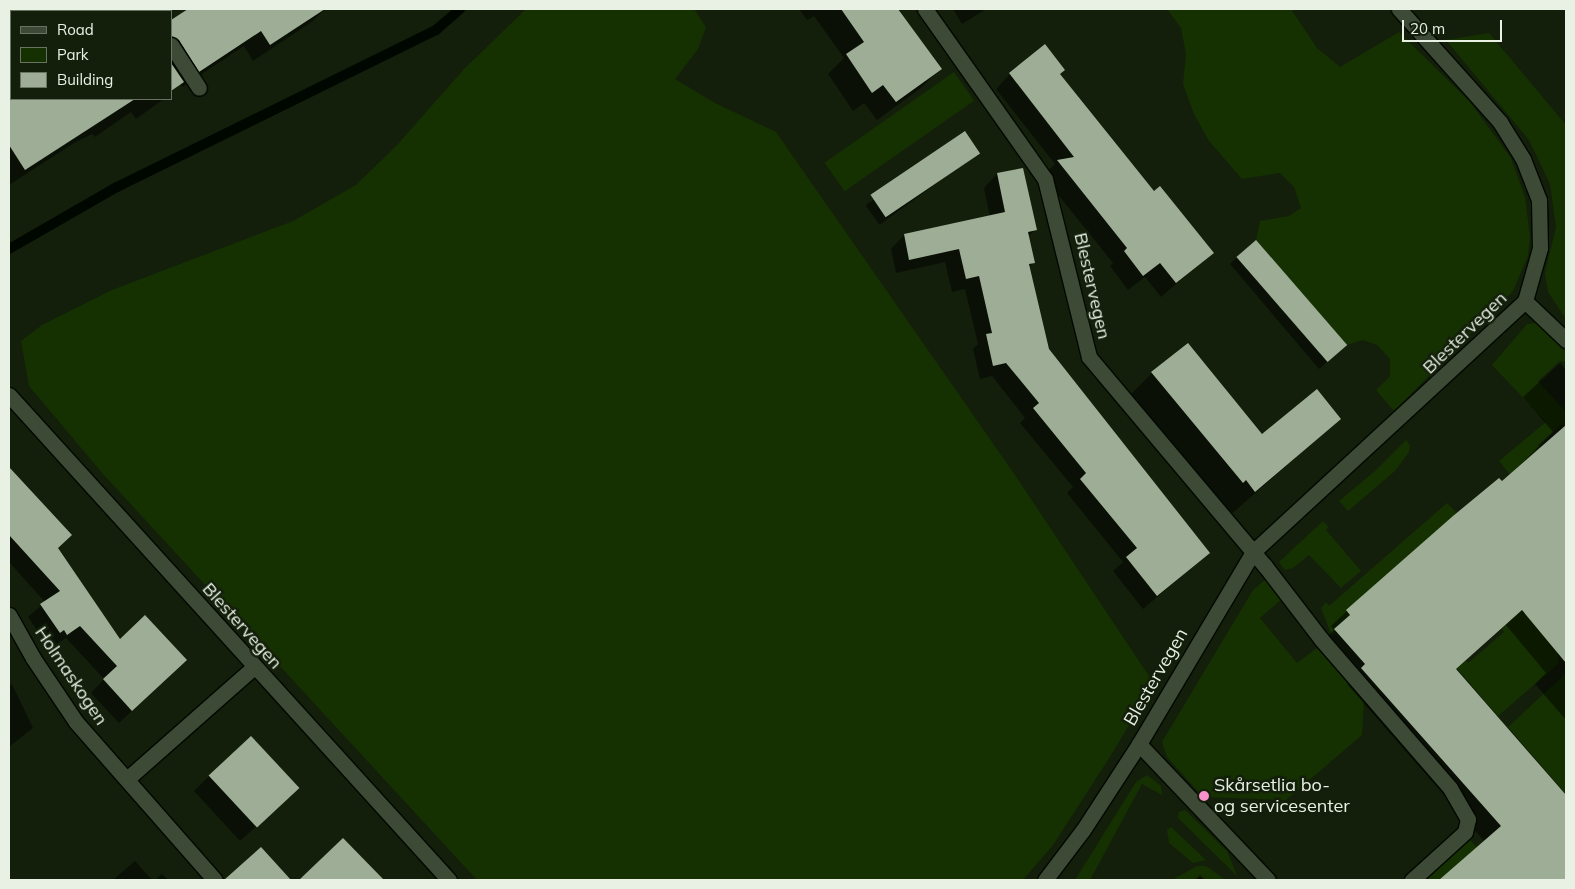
<!DOCTYPE html>
<meta charset="utf-8">
<style>
body{margin:0}
#map{position:relative;width:1575px;height:889px;overflow:hidden;background:#131f0b;font-family:Mulish,sans-serif}
div>[style]{position:absolute}
.green>*{inset:0;background:#153001;transform-origin:0 0}
.shadow>*{inset:0;background:#0007;transform-origin:0 0}
.stream>*{height:10px;margin:-5px;padding:0 5px;transform-origin:5px;border-radius:5px;background:#000700}
.building>*{inset:0;background:#9eae96;transform-origin:0 0}
.roads{filter:drop-shadow(1px 0 #020800) drop-shadow(-1px 0 #020800) drop-shadow(0 1px #020800) drop-shadow(0 -1px #020800)}
.minor>*{height:15px;margin:-7.5px;padding:0 7.5px;transform-origin:7.5px;border-radius:7.5px;background:#3d4b36}
.dots>*{width:14px;height:14px;translate:-50% -50%;box-sizing:border-box;border:2px solid #131f0b;border-radius:50%}
span{translate:-50% -50%;white-space:nowrap;text-align:center;line-height:1.15;-webkit-text-stroke:5px #131f0b;paint-order:stroke}
.street-label{font-size:18px;color:#e8f1e4}
.poi-label{font-size:18px;color:#e8f1e4}
.left{translate:0 -50%;text-align:left}
.frame{position:absolute;inset:0;border:10px solid #e8f1e4;pointer-events:none}
.legend{position:absolute;left:10px;top:10px;width:162px;height:90px;box-sizing:border-box;background:#131f0b;border:1px solid #687362;margin:0;padding:6px 9px;list-style:none;font-size:15px;color:#e8f1e4}
.legend li{display:flex;align-items:center;gap:10px;height:25px}
.legend b{width:25px;border:1px solid #687362}
.scale{position:absolute;left:1402px;top:20px;width:100px;height:22px;box-sizing:border-box;border:2px solid #e8f1e4;border-top:0;padding-left:6px;font-size:15px;line-height:18px;white-space:nowrap;color:#e8f1e4;-webkit-text-stroke:4px #131f0b;paint-order:stroke}
</style>
<div id="map">
<div class="green">
<div style="clip-path:polygon(526px 9px,694px 9px,706px 27px,698px 49px,675px 79px,715px 103px,776px 132px,1015px 475px,1151px 679px,1137px 712px,1108px 760px,1053px 845px,1023px 880px,477px 880px,103px 474px,29px 386px,21px 341px,42px 325px,112px 290px,293px 221px,356px 185px,398px 144px,464px 69px)"></div>
<div style="clip-path:polygon(1167px 9px,1291px 9px,1317px 48px,1340px 67px,1399px 32px,1470px 102px,1511px 158px,1525px 197px,1530px 236px,1528px 256px,1513px 291px,1394px 411px,1376px 390px,1390px 376px,1390px 359px,1377px 345px,1363px 340px,1347px 345px,1256px 240px,1260px 221px,1289px 216px,1301px 208px,1294px 187px,1280px 173px,1242px 179px,1209px 141px,1194px 114px,1183px 84px,1186px 54px,1181px 28px)"></div>
<div style="clip-path:polygon(1489px 33px,1566px 125px,1566px 319px,1548px 292px,1545px 273px,1556px 227px,1550px 184px,1529px 140px,1446px 40px)"></div>
<div style="left:954px;top:72px;width:35px;height:158px;rotate:55deg"></div>
<div style="clip-path:polygon(1536px 323px,1566px 348px,1566px 362px,1560px 361px,1538px 381px,1566px 412px,1566px 429px,1562px 424px,1538px 445px,1543px 452px,1513px 478px,1499px 461px,1546px 422px,1492px 365px,1527px 324px)"></div>
<div style="clip-path:polygon(1406px 440px,1410px 445px,1409px 452px,1395px 471px,1348px 511px,1339px 501px,1375px 471px)"></div>
<div style="clip-path:polygon(1447px 503px,1458px 514px,1332px 636px,1321px 608px,1326px 602px,1329px 606px)"></div>
<div style="clip-path:polygon(1323px 521px,1329px 527px,1326px 530px,1361px 571px,1341px 588px,1309px 555px,1293px 568px,1285px 570px,1279px 562px)"></div>
<div style="clip-path:polygon(1267px 578px,1283px 598px,1260px 618px,1297px 663px,1317px 648px,1364px 699px,1362px 735px,1286px 800px,1203px 797px,1167px 757px,1162px 742px,1253px 590px)"></div>
<div style="clip-path:polygon(1545px 594px,1559px 663px,1498px 716px,1454px 665px,1462px 657px,1468px 663px,1504px 632px,1499px 626px,1519px 609px,1523px 613px)"></div>
<div style="clip-path:polygon(1566px 673px,1566px 794px,1508px 727px)"></div>
<div style="clip-path:polygon(1147px 775px,1161px 786px,1162px 795px,1142px 784px,1090px 880px,1075px 880px,1136px 782px)"></div>
<div style="clip-path:polygon(1185px 810px,1227px 851px,1237px 876px,1178px 818px,1179px 812px)"></div>
<div style="clip-path:polygon(1171px 827px,1206px 860px,1193px 863px,1169px 843px,1167px 830px)"></div>
<div style="clip-path:polygon(1470px 840px,1487px 858px,1510px 870px,1497px 880px,1473px 854px,1443px 880px,1423px 880px)"></div>
<div style="clip-path:polygon(1197px 866px,1206px 866px,1226px 880px,1206px 880px,1200px 875px,1194px 880px,1172px 880px)"></div>
</div>
<div class="shadow">
<div style="clip-path:polygon(16px 9px,42px 9px,38px 11px)"></div>
<div style="clip-path:polygon(191px 9px,325px 9px,313px 21px,253px 61px,244px 46px,182px 87px,180px 83px,171px 92px,171px 22px)"></div>
<div style="clip-path:polygon(799px 9px,898px 9px,940px 69px,921px 88px,877px 120px,864px 103px,853px 111px,828px 74px,844px 58px,814px 16px,807px 20px)"></div>
<div style="clip-path:polygon(953px 9px,986px 9px,962px 24px)"></div>
<div style="clip-path:polygon(11px 59px,11px 99px,164px 99px,136px 119px,131px 112px,95px 137px,92px 134px,74px 143px,9px 185px)"></div>
<div style="clip-path:polygon(1010px 74px,1059px 75px,1153px 193px,1212px 253px,1161px 297px,1145px 277px,1128px 290px,1110px 266px,1113px 263px,1043px 176px,1055px 164px,996px 89px)"></div>
<div style="left:965px;top:133px;width:24px;height:123px;rotate:54deg"></div>
<div style="clip-path:polygon(997px 174px,1035px 230px,1028px 237px,1033px 263px,1029px 267px,1047px 350px,1209px 553px,1143px 609px,1113px 571px,1123px 562px,1067px 493px,1073px 487px,1020px 423px,1025px 418px,992px 376px,980px 379px,973px 349px,978px 344px,965px 289px,952px 292px,945px 262px,896px 273px,891px 249px,904px 235px,990px 217px,984px 188px)"></div>
<div style="clip-path:polygon(1237px 257px,1338px 352px,1319px 369px,1230px 264px)"></div>
<div style="clip-path:polygon(1560px 363px,1566px 370px,1566px 571px,1552px 585px,1566px 601px,1566px 720px,1535px 684px,1546px 673px,1506px 625px,1455px 670px,1566px 797px,1566px 880px,1441px 880px,1485px 842px,1347px 684px,1350px 681px,1319px 645px,1334px 630px,1331px 626px,1347px 611px,1502px 483px,1553px 432px,1523px 397px)"></div>
<div style="clip-path:polygon(1152px 373px,1262px 435px,1340px 419px,1229px 516px,1127px 398px)"></div>
<div style="clip-path:polygon(9px 468px,70px 535px,57px 549px,119px 641px,172px 673px,119px 723px,91px 693px,104px 679px,66px 638px,53px 647px,51px 642px,47px 645px,28px 617px,45px 602px,9px 562px)"></div>
<div style="clip-path:polygon(12px 684px,33px 728px,9px 747px,9px 686px)"></div>
<div style="clip-path:polygon(209px 776px,282px 803px,240px 841px,194px 791px)"></div>
<div style="clip-path:polygon(343px 840px,381px 880px,301px 880px)"></div>
<div style="clip-path:polygon(135px 861px,152px 880px,113px 880px)"></div>
<div style="clip-path:polygon(162px 874px,168px 880px,155px 880px)"></div>
<div style="clip-path:polygon(1200px 876px,1204px 880px,1196px 880px)"></div>
<div style="clip-path:polygon(287px 877px,284px 880px,228px 879px)"></div>
</div>
<div class="stream">
<div style="left:9px;top:249px;width:125px;rotate:-29.9deg"></div>
<div style="left:117px;top:187px;width:356px;rotate:-26.2deg"></div>
<div style="left:436px;top:30px;width:32px;rotate:-41deg"></div>
</div>
<div class="building">
<div style="clip-path:polygon(188px 9px,325px 9px,270px 45px,261px 31px,199px 72px,179px 40px,171px 36px,171px 20px)"></div>
<div style="clip-path:polygon(841px 9px,898px 9px,942px 69px,896px 102px,883px 85px,872px 93px,846px 54px,864px 42px)"></div>
<div style="clip-path:polygon(1045px 44px,1065px 70px,1060px 74px,1154px 191px,1160px 186px,1214px 253px,1176px 283px,1160px 263px,1143px 276px,1124px 251px,1127px 248px,1057px 160px,1074px 157px,1009px 73px)"></div>
<div style="clip-path:polygon(171px 63px,184px 82px,171px 91px)"></div>
<div style="clip-path:polygon(9px 99px,135px 99px,25px 170px,9px 145px)"></div>
<div style="left:965px;top:131px;width:27px;height:114px;rotate:56deg"></div>
<div style="clip-path:polygon(1023px 168px,1037px 230px,1028px 232px,1035px 263px,1029px 264px,1049px 349px,1210px 553px,1157px 596px,1126px 557px,1137px 548px,1080px 479px,1086px 473px,1033px 408px,1039px 403px,1006px 363px,993px 366px,986px 334px,992px 333px,979px 276px,966px 279px,959px 249px,909px 260px,904px 234px,1005px 212px,997px 173px)"></div>
<div style="left:1256px;top:240px;width:139px;height:26px;rotate:49deg"></div>
<div style="clip-path:polygon(1188px 343px,1262px 434px,1317px 389px,1341px 419px,1255px 492px,1246px 480px,1243px 483px,1151px 372px)"></div>
<div style="clip-path:polygon(1566px 425px,1566px 663px,1522px 610px,1456px 669px,1566px 795px,1566px 880px,1439px 880px,1501px 826px,1361px 668px,1365px 664px,1334px 629px,1350px 615px,1346px 610px,1453px 516px,1499px 478px,1502px 481px)"></div>
<div style="clip-path:polygon(9px 467px,72px 535px,58px 548px,120px 639px,145px 615px,187px 660px,132px 711px,103px 679px,117px 666px,80px 626px,67px 635px,64px 630px,60px 633px,40px 604px,60px 591px,9px 535px)"></div>
<div style="left:251px;top:736px;width:71px;height:58px;rotate:47deg"></div>
<div style="clip-path:polygon(343px 838px,384px 880px,299px 880px)"></div>
<div style="clip-path:polygon(261px 847px,291px 880px,224px 880px)"></div>
</div>
<div class="roads">
<div class="minor">
<div style="left:148px;top:9px;width:3px;rotate:45deg"></div>
<div style="left:925px;top:9px;width:208px;rotate:54.8deg"></div>
<div style="left:1045px;top:179px;width:183px;rotate:76.1deg"></div>
<div style="left:1089px;top:357px;width:273px;rotate:49.9deg"></div>
<div style="left:1265px;top:566px;width:92px;rotate:52.5deg"></div>
<div style="left:1321px;top:639px;width:197px;rotate:49.1deg"></div>
<div style="left:1450px;top:788px;width:36px;rotate:60deg"></div>
<div style="left:1468px;top:819px;width:13px;rotate:103deg"></div>
<div style="left:1465px;top:832px;width:72px;rotate:137.8deg"></div>
<div style="left:72px;top:11px;width:7px;rotate:-16deg"></div>
<div style="left:9px;top:35px;width:2px;rotate:-27deg"></div>
<div style="left:171px;top:45px;width:51px;rotate:56.9deg"></div>
<div style="left:1525px;top:301px;width:57px;rotate:43.6deg"></div>
<div style="left:9px;top:395px;width:655px;rotate:47.79deg"></div>
<div style="left:9px;top:615px;width:49px;rotate:60.8deg"></div>
<div style="left:33px;top:658px;width:77px;rotate:56.1deg"></div>
<div style="left:76px;top:722px;width:210px;rotate:48.7deg"></div>
<div style="left:1139px;top:744px;width:187px;rotate:46.5deg"></div>
<div style="left:127px;top:779px;width:169px;rotate:-41.4deg"></div>
<div style="left:1045px;top:880px;width:63px;rotate:-52.8deg"></div>
<div style="left:1083px;top:830px;width:103px;rotate:-56.9deg"></div>
<div style="left:1139px;top:744px;width:223px;rotate:-59.3deg"></div>
<div style="left:1253px;top:552px;width:370px;rotate:-42.7deg"></div>
<div style="left:1525px;top:301px;width:55px;rotate:-74.2deg"></div>
<div style="left:1540px;top:248px;width:48px;rotate:-91.2deg"></div>
<div style="left:1539px;top:200px;width:44px;rotate:-111.3deg"></div>
<div style="left:1523px;top:159px;width:44px;rotate:-121.9deg"></div>
<div style="left:1500px;top:122px;width:152px;rotate:-131.8deg"></div>
</div>
</div>
<div class="dots">
<div style="left:1204px;top:796px;background:#f890cc"></div>
</div>
<div class="street-label">
<span style="left:1092px;top:286px;rotate:77deg">Blestervegen</span>
<span style="left:1465px;top:333px;rotate:-44deg">Blestervegen</span>
<span style="left:242px;top:626px;rotate:48deg">Blestervegen</span>
<span style="left:71px;top:676px;rotate:56deg">Holmaskogen</span>
<span style="left:1156px;top:677px;rotate:-60deg">Blestervegen</span>
</div>
<div class="poi-label">
<span class="left" style="left:1214px;top:796px">Skårsetlia bo-<br>og servicesenter</span>
</div>
<div class="frame"></div>
<ul class="legend">
<li><b style="height:6px;background:#3d4b36"></b>Road</li>
<li><b style="height:14px;background:#153001"></b>Park</li>
<li><b style="height:14px;background:#9eae96"></b>Building</li>
</ul>
<div class="scale">20 m</div>
</div>
